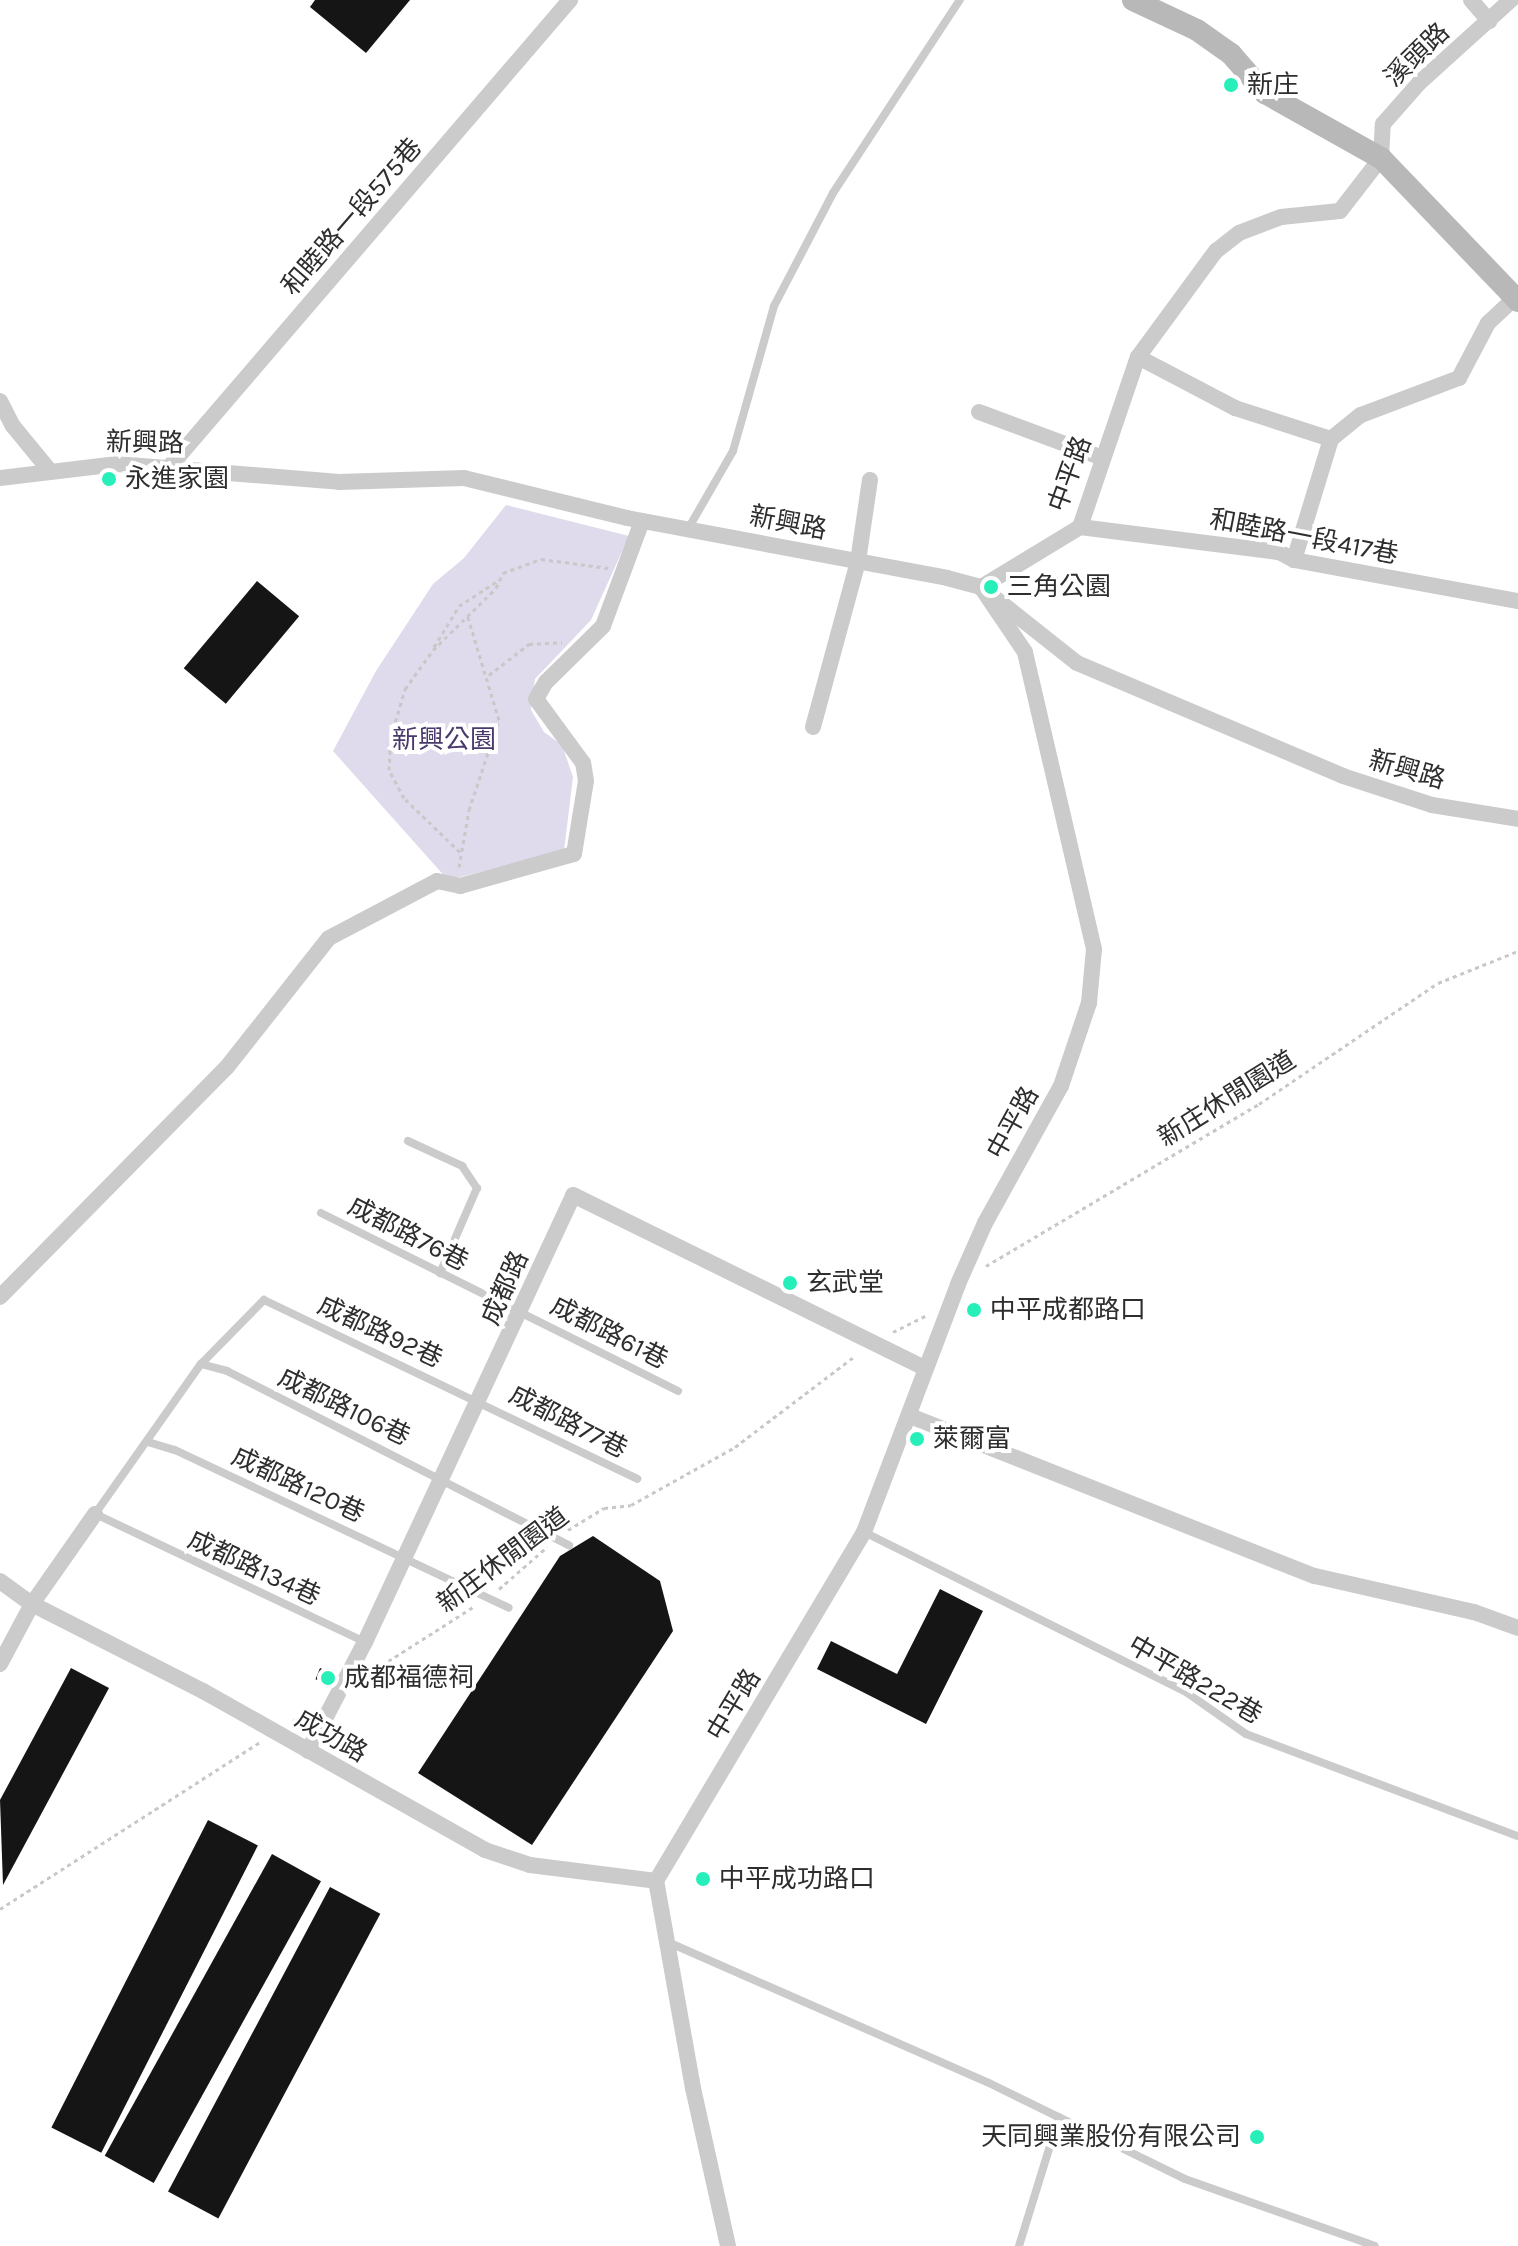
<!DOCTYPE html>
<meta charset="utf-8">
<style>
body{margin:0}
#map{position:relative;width:1518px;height:2246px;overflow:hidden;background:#fff;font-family:Karla,"Noto Sans TC",sans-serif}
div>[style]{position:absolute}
.green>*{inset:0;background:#dfdaec}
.building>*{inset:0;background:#151515;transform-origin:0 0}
.path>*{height:3px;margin-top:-1.5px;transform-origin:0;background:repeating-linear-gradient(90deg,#c8c8c8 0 4px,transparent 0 8px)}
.lane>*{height:8px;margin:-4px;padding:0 4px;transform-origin:4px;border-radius:4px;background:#cbcbcb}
.street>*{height:16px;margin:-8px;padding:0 8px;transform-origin:8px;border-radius:8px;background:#cbcbcb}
.secondary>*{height:22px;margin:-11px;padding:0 11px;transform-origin:11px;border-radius:11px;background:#b8b8b8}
.dots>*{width:22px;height:22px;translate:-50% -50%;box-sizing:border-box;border:4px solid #fff;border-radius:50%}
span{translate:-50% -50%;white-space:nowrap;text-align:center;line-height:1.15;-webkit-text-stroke:8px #fff;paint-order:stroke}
.street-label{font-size:26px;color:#2e2e2e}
.poi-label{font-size:26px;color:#2e2e2e}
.left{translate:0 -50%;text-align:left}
.right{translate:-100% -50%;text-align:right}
.park-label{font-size:26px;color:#4a396b}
</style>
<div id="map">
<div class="green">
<div style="clip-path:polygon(506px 505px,629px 536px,591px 620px,535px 679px,531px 710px,544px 732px,562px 745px,573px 777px,564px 851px,448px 880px,333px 751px,376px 671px,433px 584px,464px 558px)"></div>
</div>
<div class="building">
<div style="clip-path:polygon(315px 0,410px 0,366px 53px,310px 7px)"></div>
<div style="left:257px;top:581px;width:55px;height:114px;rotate:40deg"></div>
<div style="clip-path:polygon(593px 1536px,660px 1581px,673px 1631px,532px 1845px,418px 1773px,560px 1556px)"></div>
<div style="clip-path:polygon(940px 1589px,983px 1611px,926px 1724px,817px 1669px,831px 1641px,897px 1674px)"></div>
<div style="clip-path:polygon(71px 1668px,109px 1688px,3px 1885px,0 1800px)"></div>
<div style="left:320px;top:1668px;width:24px;height:12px;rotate:22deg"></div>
<div style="left:208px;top:1820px;width:56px;height:345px;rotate:27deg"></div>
<div style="left:272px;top:1854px;width:56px;height:345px;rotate:29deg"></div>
<div style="left:330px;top:1887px;width:57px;height:345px;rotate:28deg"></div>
</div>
<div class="path">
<div style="left:434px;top:647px;width:48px;rotate:-58.6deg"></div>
<div style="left:459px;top:606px;width:48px;rotate:-33deg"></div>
<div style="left:489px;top:675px;width:51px;rotate:-37.8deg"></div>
<div style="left:529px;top:644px;width:33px;rotate:-3deg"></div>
<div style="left:460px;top:852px;width:78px;rotate:-136deg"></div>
<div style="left:404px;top:798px;width:32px;rotate:-118deg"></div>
<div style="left:389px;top:770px;width:33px;rotate:-87deg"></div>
<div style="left:391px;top:737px;width:50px;rotate:-73.7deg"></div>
<div style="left:405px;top:689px;width:48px;rotate:-54.3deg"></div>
<div style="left:433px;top:650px;width:88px;rotate:-44.5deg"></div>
<div style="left:496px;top:588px;width:17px;rotate:-65deg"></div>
<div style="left:503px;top:573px;width:40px;rotate:-20.2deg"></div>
<div style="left:541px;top:559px;width:68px;rotate:7.7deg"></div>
<div style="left:459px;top:867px;width:58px;rotate:-80deg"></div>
<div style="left:469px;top:810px;width:95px;rotate:-71.6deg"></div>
<div style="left:499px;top:720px;width:111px;rotate:-106.8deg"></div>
<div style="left:986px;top:1266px;width:317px;rotate:-30.7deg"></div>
<div style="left:1259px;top:1104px;width:216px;rotate:-34.1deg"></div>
<div style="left:1438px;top:983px;width:86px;rotate:-21.8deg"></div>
<div style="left:893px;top:1332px;width:40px;rotate:-26.6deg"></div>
<div style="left:568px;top:1530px;width:42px;rotate:-31.4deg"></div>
<div style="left:604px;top:1508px;width:27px;rotate:-6deg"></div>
<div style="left:631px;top:1505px;width:119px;rotate:-29.1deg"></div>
<div style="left:735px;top:1447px;width:152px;rotate:-37.2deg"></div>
<div style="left:499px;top:1589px;width:64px;rotate:-41.2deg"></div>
<div style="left:368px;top:1674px;width:125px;rotate:-32.5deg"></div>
<div style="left:293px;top:1721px;width:17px;rotate:-31deg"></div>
<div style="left:0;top:1909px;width:309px;rotate:-32.7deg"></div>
</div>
<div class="lane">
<div style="left:688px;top:529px;width:90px;rotate:-60deg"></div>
<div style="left:733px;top:451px;width:151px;rotate:-74.2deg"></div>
<div style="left:774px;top:306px;width:127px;rotate:-62.4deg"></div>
<div style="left:833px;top:193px;width:231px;rotate:-56.7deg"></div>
<div style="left:408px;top:1141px;width:60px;rotate:24.8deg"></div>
<div style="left:462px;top:1166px;width:27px;rotate:56deg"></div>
<div style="left:477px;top:1188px;width:93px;rotate:113.5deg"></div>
<div style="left:321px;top:1213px;width:399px;rotate:26.5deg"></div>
<div style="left:201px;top:1364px;width:27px;rotate:15deg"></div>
<div style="left:227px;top:1371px;width:384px;rotate:27deg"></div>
<div style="left:148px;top:1442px;width:28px;rotate:17deg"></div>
<div style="left:175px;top:1450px;width:369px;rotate:25.3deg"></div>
<div style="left:864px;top:1532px;width:360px;rotate:26.4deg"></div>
<div style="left:1186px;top:1692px;width:73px;rotate:35deg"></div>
<div style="left:1246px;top:1734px;width:290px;rotate:20.6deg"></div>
<div style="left:365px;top:1642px;width:299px;rotate:-154.6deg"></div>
<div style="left:95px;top:1514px;width:184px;rotate:-54.8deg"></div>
<div style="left:201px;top:1364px;width:90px;rotate:-45.5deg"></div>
<div style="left:264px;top:1300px;width:414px;rotate:25.6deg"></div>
<div style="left:670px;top:1943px;width:348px;rotate:23.7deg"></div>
<div style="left:989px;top:2083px;width:218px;rotate:26.1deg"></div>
<div style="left:1185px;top:2179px;width:201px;rotate:19.4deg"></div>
<div style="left:1019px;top:2246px;width:135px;rotate:-72.8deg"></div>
</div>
<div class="street">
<div style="left:1471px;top:0;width:28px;rotate:49deg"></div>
<div style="left:1138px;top:357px;width:110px;rotate:27.7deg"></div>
<div style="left:1235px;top:408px;width:101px;rotate:17.9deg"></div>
<div style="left:0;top:401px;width:28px;rotate:63deg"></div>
<div style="left:13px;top:426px;width:58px;rotate:50.6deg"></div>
<div style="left:979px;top:412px;width:132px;rotate:20.4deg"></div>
<div style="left:171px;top:465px;width:613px;rotate:-49.37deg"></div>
<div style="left:0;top:478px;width:118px;rotate:-6.8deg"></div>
<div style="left:117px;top:464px;width:223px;rotate:4.6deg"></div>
<div style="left:339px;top:482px;width:125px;rotate:-1.8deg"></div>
<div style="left:464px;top:478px;width:168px;rotate:13.8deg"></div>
<div style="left:627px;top:518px;width:326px;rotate:10.6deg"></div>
<div style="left:947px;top:578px;width:35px;rotate:15deg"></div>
<div style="left:981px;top:587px;width:122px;rotate:38.4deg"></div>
<div style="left:1077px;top:663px;width:289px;rotate:23deg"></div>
<div style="left:1343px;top:776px;width:94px;rotate:18deg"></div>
<div style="left:1432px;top:805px;width:87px;rotate:9.2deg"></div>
<div style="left:1080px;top:527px;width:201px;rotate:7.2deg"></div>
<div style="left:1279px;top:552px;width:17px;rotate:28deg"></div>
<div style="left:1294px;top:560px;width:228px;rotate:10.4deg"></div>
<div style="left:1294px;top:560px;width:127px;rotate:-73deg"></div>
<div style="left:1331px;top:439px;width:38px;rotate:-39deg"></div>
<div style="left:1361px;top:415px;width:105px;rotate:-20.7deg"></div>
<div style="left:1459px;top:378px;width:62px;rotate:-62.2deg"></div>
<div style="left:1488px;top:323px;width:37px;rotate:-43deg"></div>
<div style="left:981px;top:587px;width:116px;rotate:-31.2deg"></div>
<div style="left:1080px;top:527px;width:180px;rotate:-71.2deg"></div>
<div style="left:1138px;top:357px;width:132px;rotate:-53.7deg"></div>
<div style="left:1216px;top:251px;width:29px;rotate:-38deg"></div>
<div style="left:1239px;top:233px;width:45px;rotate:-20.9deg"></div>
<div style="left:1281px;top:217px;width:59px;rotate:-5.8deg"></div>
<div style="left:1340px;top:211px;width:67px;rotate:-52.3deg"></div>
<div style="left:1381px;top:158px;width:34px;rotate:-87deg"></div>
<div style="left:1383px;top:124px;width:55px;rotate:-48.7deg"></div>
<div style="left:1419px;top:83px;width:124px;rotate:-42.1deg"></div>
<div style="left:813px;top:727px;width:172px;rotate:-74.8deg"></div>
<div style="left:858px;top:561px;width:82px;rotate:-81.6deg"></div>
<div style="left:0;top:1297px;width:323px;rotate:-45.4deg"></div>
<div style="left:227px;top:1067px;width:164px;rotate:-51.7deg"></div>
<div style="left:329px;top:938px;width:122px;rotate:-27.8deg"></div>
<div style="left:437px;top:881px;width:24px;rotate:12deg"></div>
<div style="left:460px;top:886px;width:118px;rotate:-15.7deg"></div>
<div style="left:574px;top:854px;width:74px;rotate:-80.7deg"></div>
<div style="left:586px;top:781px;width:18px;rotate:-99deg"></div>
<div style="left:583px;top:763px;width:79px;rotate:-126.3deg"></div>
<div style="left:536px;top:699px;width:20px;rotate:-60deg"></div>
<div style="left:546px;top:682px;width:80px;rotate:-44.5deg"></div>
<div style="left:603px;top:626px;width:112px;rotate:-69.6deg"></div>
<div style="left:910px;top:1416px;width:435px;rotate:21.6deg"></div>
<div style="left:1315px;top:1576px;width:163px;rotate:12.8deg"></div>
<div style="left:1474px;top:1612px;width:47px;rotate:20deg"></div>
<div style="left:0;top:1581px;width:39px;rotate:36deg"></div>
<div style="left:32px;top:1604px;width:192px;rotate:27deg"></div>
<div style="left:203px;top:1691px;width:324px;rotate:29.4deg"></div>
<div style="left:485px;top:1850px;width:47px;rotate:18.4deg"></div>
<div style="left:530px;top:1865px;width:127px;rotate:7.2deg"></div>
<div style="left:0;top:1664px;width:68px;rotate:-61.9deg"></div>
<div style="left:32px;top:1604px;width:110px;rotate:-55deg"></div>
<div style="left:308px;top:1751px;width:123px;rotate:-62.4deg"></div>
<div style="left:365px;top:1642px;width:493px;rotate:-65deg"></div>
<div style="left:573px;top:1195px;width:391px;rotate:26.2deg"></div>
<div style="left:728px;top:2246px;width:162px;rotate:-102.5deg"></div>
<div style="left:693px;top:2088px;width:210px;rotate:-100.1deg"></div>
<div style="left:656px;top:1881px;width:406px;rotate:-59.2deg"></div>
<div style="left:864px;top:1532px;width:265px;rotate:-69.2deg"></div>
<div style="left:958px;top:1284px;width:67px;rotate:-66.1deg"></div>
<div style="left:985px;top:1223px;width:157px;rotate:-61deg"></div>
<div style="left:1061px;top:1086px;width:88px;rotate:-71.4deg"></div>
<div style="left:1089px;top:1003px;width:54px;rotate:-84.7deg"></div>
<div style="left:1094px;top:949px;width:305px;rotate:-103.1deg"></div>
<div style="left:1025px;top:652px;width:78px;rotate:-124.1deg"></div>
</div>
<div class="secondary">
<div style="left:1133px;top:0;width:71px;rotate:25.1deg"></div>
<div style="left:1197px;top:30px;width:42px;rotate:35.2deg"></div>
<div style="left:1231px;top:54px;width:52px;rotate:48.9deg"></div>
<div style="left:1265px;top:93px;width:133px;rotate:29.3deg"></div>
<div style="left:1381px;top:158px;width:198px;rotate:46.2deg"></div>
</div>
<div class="dots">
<div style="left:1231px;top:85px;background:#26efb9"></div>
<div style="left:109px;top:479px;background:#26efb9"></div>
<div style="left:991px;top:587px;background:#26efb9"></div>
<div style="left:790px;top:1283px;background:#26efb9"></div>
<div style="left:974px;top:1310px;background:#26efb9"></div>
<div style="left:917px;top:1439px;background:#26efb9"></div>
<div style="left:328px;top:1678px;background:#26efb9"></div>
<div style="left:703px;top:1879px;background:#26efb9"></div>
<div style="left:1257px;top:2137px;background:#26efb9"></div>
</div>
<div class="street-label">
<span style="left:1417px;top:55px;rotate:-44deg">溪頭路</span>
<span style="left:352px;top:217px;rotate:-49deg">和睦路一段575巷</span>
<span style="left:145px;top:443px;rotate:1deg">新興路</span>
<span style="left:1070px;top:474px;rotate:-70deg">中平路</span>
<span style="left:788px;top:523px;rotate:11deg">新興路</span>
<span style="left:1304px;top:537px;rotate:11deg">和睦路一段417巷</span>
<span style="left:1407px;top:770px;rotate:16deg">新興路</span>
<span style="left:1227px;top:1099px;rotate:-32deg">新庄休閒園道</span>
<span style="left:1013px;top:1123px;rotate:-61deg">中平路</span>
<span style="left:408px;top:1234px;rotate:27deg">成都路76巷</span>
<span style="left:505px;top:1288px;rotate:-66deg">成都路</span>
<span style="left:380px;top:1332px;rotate:25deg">成都路92巷</span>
<span style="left:609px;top:1333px;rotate:27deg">成都路61巷</span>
<span style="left:344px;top:1407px;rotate:26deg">成都路106巷</span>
<span style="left:568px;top:1422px;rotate:27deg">成都路77巷</span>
<span style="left:298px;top:1485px;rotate:25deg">成都路120巷</span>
<span style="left:503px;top:1560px;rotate:-37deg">新庄休閒園道</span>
<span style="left:254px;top:1568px;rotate:25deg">成都路134巷</span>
<span style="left:1195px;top:1680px;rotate:30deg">中平路222巷</span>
<span style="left:734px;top:1705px;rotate:-59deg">中平路</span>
<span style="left:331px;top:1736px;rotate:30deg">成功路</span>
</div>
<div class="poi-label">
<span class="left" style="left:1247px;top:85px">新庄</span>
<span class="left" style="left:125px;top:479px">永進家園</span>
<span class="left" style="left:1007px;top:587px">三角公園</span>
<span class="left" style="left:806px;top:1283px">玄武堂</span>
<span class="left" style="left:990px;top:1310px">中平成都路口</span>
<span class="left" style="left:933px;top:1439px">萊爾富</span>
<span class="left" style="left:344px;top:1678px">成都福德祠</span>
<span class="left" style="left:719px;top:1879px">中平成功路口</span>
<span class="right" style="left:1241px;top:2137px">天同興業股份有限公司</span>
</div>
<div class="park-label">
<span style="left:444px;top:740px">新興公園</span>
</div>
</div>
